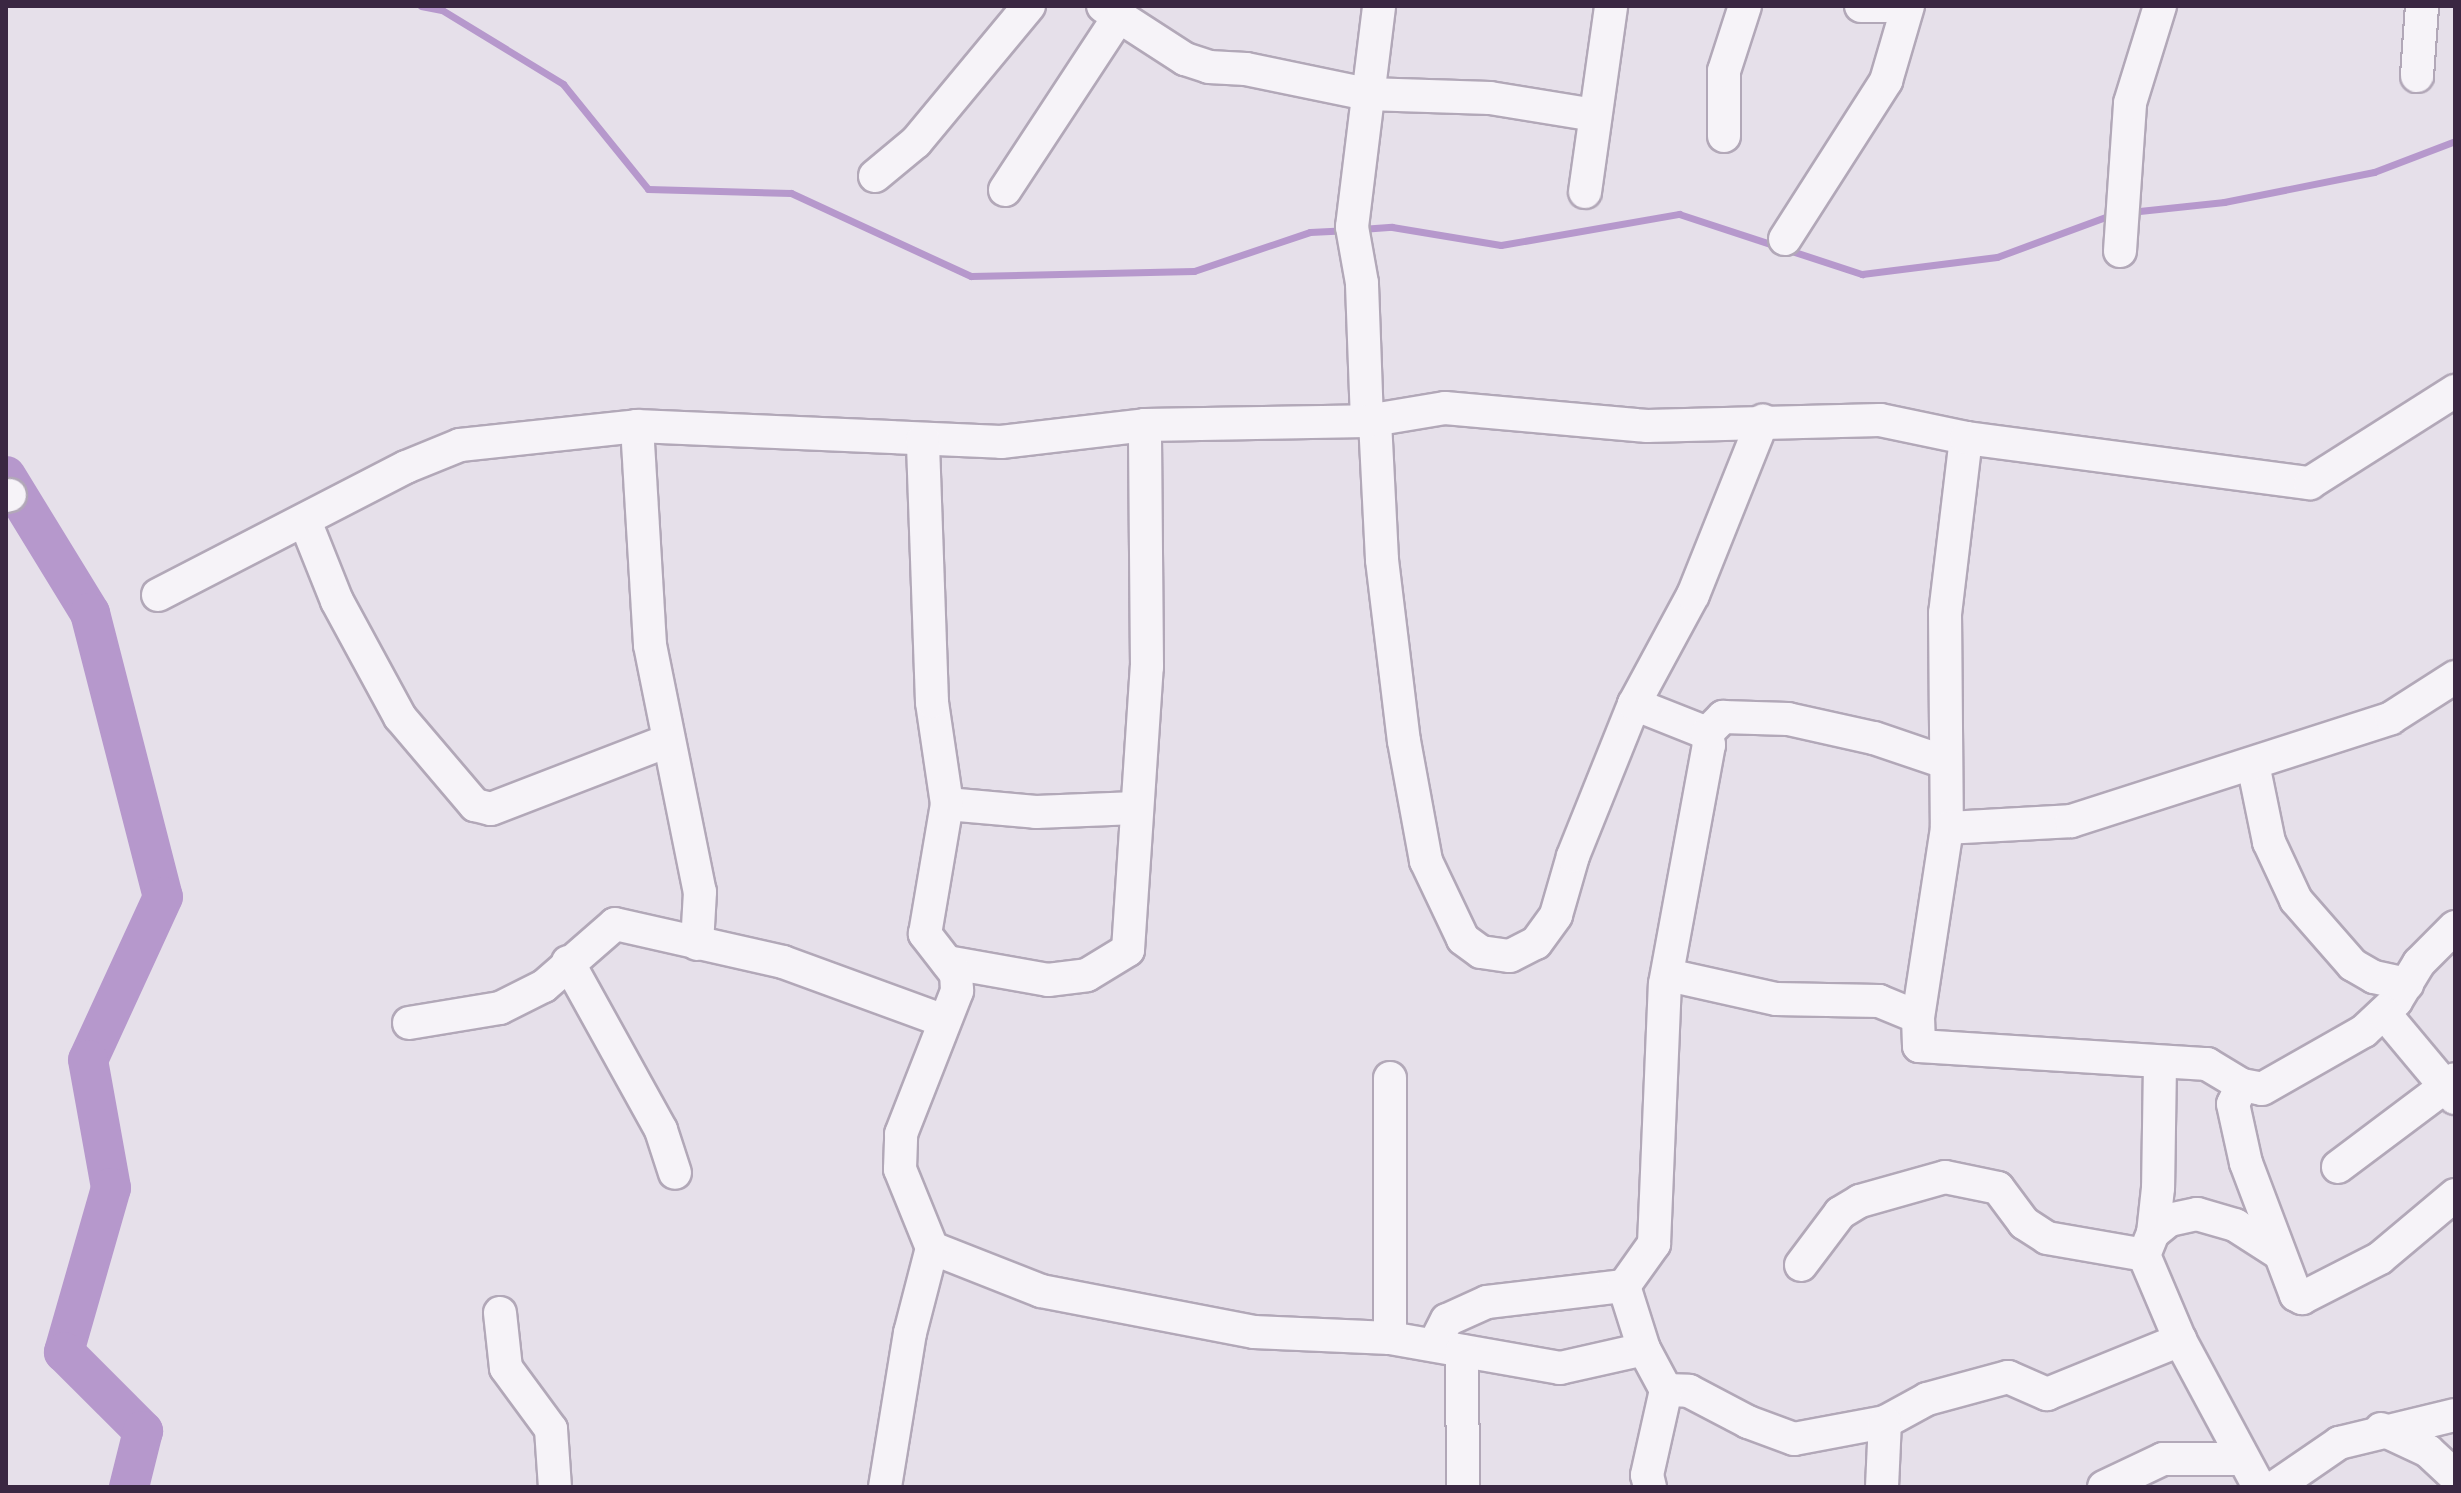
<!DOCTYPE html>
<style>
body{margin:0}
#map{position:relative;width:2461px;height:1493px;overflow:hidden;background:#e6e0ea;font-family:"Asap Condensed",sans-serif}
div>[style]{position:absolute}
.stream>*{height:7px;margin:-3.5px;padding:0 3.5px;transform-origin:3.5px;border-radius:3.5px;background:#b698cc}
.river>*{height:40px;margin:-20px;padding:0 20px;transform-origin:20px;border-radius:20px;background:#b698cc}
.roads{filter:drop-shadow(2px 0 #b2a8b8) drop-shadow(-2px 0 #b2a8b8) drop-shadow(0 2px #b2a8b8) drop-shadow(0 -2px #b2a8b8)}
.minor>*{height:32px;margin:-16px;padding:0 16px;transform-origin:16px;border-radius:16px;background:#f6f3f8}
span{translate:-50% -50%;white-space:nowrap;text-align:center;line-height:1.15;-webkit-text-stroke:6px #f4eff7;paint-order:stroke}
.frame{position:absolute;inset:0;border:8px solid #3a2742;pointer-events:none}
</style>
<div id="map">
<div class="stream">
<div style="left:421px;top:6px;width:21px;rotate:11deg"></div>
<div style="left:442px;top:10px;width:142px;rotate:31.4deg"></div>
<div style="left:563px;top:84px;width:135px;rotate:51deg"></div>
<div style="left:648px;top:189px;width:143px;rotate:1.6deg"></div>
<div style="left:791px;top:193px;width:198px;rotate:24.8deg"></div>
<div style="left:971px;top:276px;width:223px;rotate:-1.3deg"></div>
<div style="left:1194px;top:271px;width:122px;rotate:-18.6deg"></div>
<div style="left:1310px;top:232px;width:35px;rotate:-3deg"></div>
<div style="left:2130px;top:212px;width:95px;rotate:-6.1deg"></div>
<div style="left:2224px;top:202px;width:153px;rotate:-11.3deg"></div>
<div style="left:2374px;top:172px;width:87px;rotate:-20.9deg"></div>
<div style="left:1361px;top:229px;width:31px;rotate:-4deg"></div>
<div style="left:1392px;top:227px;width:110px;rotate:9.4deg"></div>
<div style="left:1501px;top:245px;width:181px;rotate:-9.9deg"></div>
<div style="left:1679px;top:214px;width:193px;rotate:18.2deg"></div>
<div style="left:1862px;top:274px;width:136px;rotate:-7.2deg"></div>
<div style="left:1997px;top:257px;width:125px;rotate:-20.2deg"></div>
</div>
<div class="river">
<div style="left:6px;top:476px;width:161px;rotate:58.5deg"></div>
<div style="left:90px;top:613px;width:293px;rotate:75.6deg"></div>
<div style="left:163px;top:897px;width:179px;rotate:114.7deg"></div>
<div style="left:88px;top:1060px;width:130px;rotate:79.8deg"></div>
<div style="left:111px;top:1188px;width:171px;rotate:106deg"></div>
<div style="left:64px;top:1352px;width:112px;rotate:45deg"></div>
<div style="left:143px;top:1431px;width:58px;rotate:104deg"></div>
</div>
<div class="roads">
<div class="minor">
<div style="left:1103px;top:6px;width:98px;rotate:32.9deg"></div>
<div style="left:1185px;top:59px;width:25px;rotate:18deg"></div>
<div style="left:1209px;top:67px;width:37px;rotate:3deg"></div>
<div style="left:1246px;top:69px;width:124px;rotate:11.7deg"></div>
<div style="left:1367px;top:94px;width:123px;rotate:1.9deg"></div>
<div style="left:1490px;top:98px;width:106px;rotate:9.2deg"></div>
<div style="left:1861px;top:6px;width:25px"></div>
<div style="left:2417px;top:76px;width:70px;rotate:-85.9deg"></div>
<div style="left:1724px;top:136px;width:65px;rotate:-90deg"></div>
<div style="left:1724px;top:71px;width:68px;rotate:-72.1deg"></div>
<div style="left:875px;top:176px;width:53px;rotate:-39.7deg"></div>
<div style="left:916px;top:142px;width:177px;rotate:-50.3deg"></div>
<div style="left:1005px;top:190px;width:209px;rotate:-56.7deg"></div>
<div style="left:1585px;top:192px;width:188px;rotate:-82deg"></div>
<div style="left:1785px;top:239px;width:188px;rotate:-57.4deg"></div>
<div style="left:1886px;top:81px;width:78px;rotate:-73.7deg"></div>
<div style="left:2120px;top:251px;width:148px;rotate:-86.1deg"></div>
<div style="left:2130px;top:103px;width:102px;rotate:-72.8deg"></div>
<div style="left:1367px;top:421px;width:138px;rotate:-92.1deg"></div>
<div style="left:1362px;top:283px;width:57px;rotate:-100.1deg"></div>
<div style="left:1352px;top:227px;width:223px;rotate:-83deg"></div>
<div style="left:1375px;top:421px;width:139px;rotate:87.1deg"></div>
<div style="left:1382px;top:560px;width:182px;rotate:83.1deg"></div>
<div style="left:1404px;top:741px;width:122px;rotate:79.6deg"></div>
<div style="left:1426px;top:861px;width:86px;rotate:64.6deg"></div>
<div style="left:1463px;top:939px;width:22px;rotate:36deg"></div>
<div style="left:1481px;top:952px;width:29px;rotate:8deg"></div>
<div style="left:1510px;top:956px;width:29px;rotate:-27deg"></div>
<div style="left:1536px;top:943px;width:34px;rotate:-54deg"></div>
<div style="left:1556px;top:915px;width:61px;rotate:-73.9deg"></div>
<div style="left:1573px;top:856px;width:164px;rotate:-68.1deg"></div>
<div style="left:1634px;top:704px;width:124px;rotate:-61.6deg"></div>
<div style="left:1693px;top:595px;width:188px;rotate:-68.2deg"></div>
<div style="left:637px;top:426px;width:219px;rotate:86.6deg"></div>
<div style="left:650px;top:645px;width:252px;rotate:78.6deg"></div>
<div style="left:700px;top:892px;width:52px;rotate:93.3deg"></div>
<div style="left:1966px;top:438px;width:176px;rotate:96.8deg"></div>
<div style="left:1945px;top:613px;width:215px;rotate:89.5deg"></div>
<div style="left:1947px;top:828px;width:191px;rotate:98.7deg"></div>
<div style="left:1918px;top:1017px;width:29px;rotate:88deg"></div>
<div style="left:1919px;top:1046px;width:289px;rotate:3.6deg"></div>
<div style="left:2207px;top:1064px;width:41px;rotate:31deg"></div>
<div style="left:2242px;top:1085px;width:20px;rotate:11deg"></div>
<div style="left:2262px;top:1089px;width:117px;rotate:-29.6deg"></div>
<div style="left:2364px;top:1031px;width:44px;rotate:-43.2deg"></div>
<div style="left:2396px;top:1001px;width:44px;rotate:-58.8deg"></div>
<div style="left:2419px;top:963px;width:51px;rotate:-45deg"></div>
<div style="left:6px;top:496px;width:4px;rotate:-14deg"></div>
<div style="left:305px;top:521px;width:86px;rotate:68.2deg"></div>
<div style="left:337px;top:601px;width:132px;rotate:61.5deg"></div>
<div style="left:400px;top:717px;width:116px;rotate:49.6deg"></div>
<div style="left:475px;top:805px;width:16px;rotate:14deg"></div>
<div style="left:491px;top:809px;width:189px;rotate:-21.1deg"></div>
<div style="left:158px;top:595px;width:279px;rotate:-27.3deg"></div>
<div style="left:406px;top:467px;width:58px;rotate:-22.2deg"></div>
<div style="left:460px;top:445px;width:178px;rotate:-6.1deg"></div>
<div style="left:637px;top:426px;width:364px;rotate:2.5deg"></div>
<div style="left:1001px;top:442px;width:145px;rotate:-6.7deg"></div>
<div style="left:1145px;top:425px;width:222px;rotate:-1deg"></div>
<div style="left:1367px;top:421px;width:79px;rotate:-9.5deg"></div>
<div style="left:1445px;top:408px;width:203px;rotate:5.1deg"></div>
<div style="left:1647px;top:426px;width:233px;rotate:-1.5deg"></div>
<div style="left:1880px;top:420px;width:88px;rotate:11.8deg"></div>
<div style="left:1966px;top:438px;width:347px;rotate:7.5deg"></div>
<div style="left:2310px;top:483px;width:172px;rotate:-32.4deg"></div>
<div style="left:1634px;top:704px;width:79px;rotate:21.7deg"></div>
<div style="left:2253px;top:764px;width:80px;rotate:78.4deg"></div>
<div style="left:2269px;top:842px;width:64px;rotate:65deg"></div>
<div style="left:2296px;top:900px;width:86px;rotate:48.8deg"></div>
<div style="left:2353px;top:965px;width:24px;rotate:30deg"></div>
<div style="left:2374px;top:977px;width:34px;rotate:12deg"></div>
<div style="left:947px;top:804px;width:89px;rotate:5.1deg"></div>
<div style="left:1036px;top:812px;width:100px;rotate:-2.3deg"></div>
<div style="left:1947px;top:828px;width:124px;rotate:-3.2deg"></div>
<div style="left:2071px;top:821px;width:336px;rotate:-17.8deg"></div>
<div style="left:2391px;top:718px;width:76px;rotate:-32.6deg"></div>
<div style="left:568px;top:962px;width:192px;rotate:61deg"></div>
<div style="left:661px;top:1130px;width:45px;rotate:72deg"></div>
<div style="left:947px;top:962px;width:103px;rotate:10.1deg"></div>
<div style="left:1048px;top:980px;width:39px;rotate:-7deg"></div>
<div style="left:1087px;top:975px;width:48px;rotate:-31.4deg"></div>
<div style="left:1128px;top:950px;width:284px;rotate:-86.2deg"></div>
<div style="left:1147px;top:667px;width:242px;rotate:-90.5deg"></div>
<div style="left:1668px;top:975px;width:111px;rotate:12.5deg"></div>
<div style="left:1776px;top:999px;width:103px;rotate:1.1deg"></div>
<div style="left:1879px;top:1001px;width:42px;rotate:22.3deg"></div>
<div style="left:2384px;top:1013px;width:111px;rotate:50.1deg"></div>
<div style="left:409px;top:1023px;width:92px;rotate:-9.4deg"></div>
<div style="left:500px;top:1008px;width:49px;rotate:-26.6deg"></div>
<div style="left:544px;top:986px;width:94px;rotate:-41.1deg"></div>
<div style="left:615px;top:924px;width:172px;rotate:12.7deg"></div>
<div style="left:783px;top:962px;width:171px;rotate:20.1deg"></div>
<div style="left:2160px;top:1064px;width:124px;rotate:90.9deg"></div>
<div style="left:2158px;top:1188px;width:45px;rotate:96.3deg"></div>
<div style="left:2153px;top:1233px;width:24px;rotate:112deg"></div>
<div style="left:2144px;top:1255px;width:92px;rotate:67deg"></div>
<div style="left:2180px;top:1340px;width:167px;rotate:61.7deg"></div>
<div style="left:1390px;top:1078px;width:260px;rotate:90deg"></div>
<div style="left:2242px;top:1085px;width:21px;rotate:115deg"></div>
<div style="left:2233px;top:1104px;width:60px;rotate:77.6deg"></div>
<div style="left:2246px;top:1163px;width:141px;rotate:69.3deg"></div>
<div style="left:2296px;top:1295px;width:7px;rotate:27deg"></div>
<div style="left:2302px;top:1298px;width:88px;rotate:-27.1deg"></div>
<div style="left:2380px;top:1258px;width:98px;rotate:-40deg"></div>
<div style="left:2338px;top:1167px;width:146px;rotate:-36.9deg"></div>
<div style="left:2153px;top:1233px;width:21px;rotate:-39deg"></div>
<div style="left:2169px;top:1220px;width:29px;rotate:-12deg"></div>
<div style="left:2197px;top:1214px;width:40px;rotate:16deg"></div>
<div style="left:2235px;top:1225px;width:50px;rotate:32.7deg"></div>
<div style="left:932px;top:1248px;width:117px;rotate:21.5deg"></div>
<div style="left:1041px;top:1291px;width:217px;rotate:10.9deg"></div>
<div style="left:1254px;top:1332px;width:136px;rotate:2.5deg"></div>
<div style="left:1390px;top:1338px;width:173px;rotate:10deg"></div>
<div style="left:1560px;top:1368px;width:86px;rotate:-12.7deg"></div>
<div style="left:1801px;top:1265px;width:65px;rotate:-53.1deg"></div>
<div style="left:1840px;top:1213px;width:23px;rotate:-31deg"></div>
<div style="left:1860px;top:1201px;width:88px;rotate:-15.8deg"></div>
<div style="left:1945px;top:1177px;width:54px;rotate:11.7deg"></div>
<div style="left:1998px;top:1188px;width:44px;rotate:53.4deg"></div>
<div style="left:2024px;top:1223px;width:27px;rotate:33deg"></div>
<div style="left:2047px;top:1238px;width:98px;rotate:9.9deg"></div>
<div style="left:500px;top:1313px;width:55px;rotate:83.8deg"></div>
<div style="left:506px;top:1368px;width:76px;rotate:53.6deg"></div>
<div style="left:551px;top:1429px;width:58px;rotate:86.1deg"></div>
<div style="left:1434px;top:1345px;width:28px;rotate:-63deg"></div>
<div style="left:1447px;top:1320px;width:44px;rotate:-24.2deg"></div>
<div style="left:1487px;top:1302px;width:138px;rotate:-6.7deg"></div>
<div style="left:1462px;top:1351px;width:136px;rotate:89.6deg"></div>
<div style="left:1666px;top:1390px;width:23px;rotate:2deg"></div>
<div style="left:1689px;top:1391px;width:67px;rotate:27.7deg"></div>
<div style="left:1748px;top:1422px;width:49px;rotate:20.3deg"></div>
<div style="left:1794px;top:1439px;width:93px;rotate:-10.6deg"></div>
<div style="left:1885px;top:1422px;width:48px;rotate:-28.7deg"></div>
<div style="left:1927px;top:1399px;width:84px;rotate:-15.2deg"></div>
<div style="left:2008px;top:1377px;width:43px;rotate:23.6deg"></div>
<div style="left:2047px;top:1394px;width:144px;rotate:-22.1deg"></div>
<div style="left:2381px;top:1429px;width:52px;rotate:25.1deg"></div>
<div style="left:2428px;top:1451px;width:37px;rotate:43deg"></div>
<div style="left:885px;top:1487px;width:156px;rotate:-80.8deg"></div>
<div style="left:910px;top:1333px;width:88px;rotate:-75.5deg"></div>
<div style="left:932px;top:1248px;width:85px;rotate:-112.1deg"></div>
<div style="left:900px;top:1169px;width:35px;rotate:-88deg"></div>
<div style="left:901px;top:1134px;width:154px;rotate:-68.6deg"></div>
<div style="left:957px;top:991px;width:17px;rotate:-93deg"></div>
<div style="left:956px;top:974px;width:51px;rotate:-127.8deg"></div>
<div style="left:925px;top:934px;width:132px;rotate:-80.4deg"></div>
<div style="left:947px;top:804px;width:103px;rotate:-98.4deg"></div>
<div style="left:932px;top:702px;width:263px;rotate:-92deg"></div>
<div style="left:1650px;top:1487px;width:12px;rotate:-104deg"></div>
<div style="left:1647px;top:1475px;width:87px;rotate:-77.4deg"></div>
<div style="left:1666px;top:1390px;width:47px;rotate:-118.2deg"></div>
<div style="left:1644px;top:1349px;width:66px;rotate:-107.6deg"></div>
<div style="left:1624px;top:1286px;width:52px;rotate:-54.5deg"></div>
<div style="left:1654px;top:1244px;width:260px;rotate:-87.6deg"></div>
<div style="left:1665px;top:984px;width:243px;rotate:-79.6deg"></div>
<div style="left:1709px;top:745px;width:12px;rotate:-99deg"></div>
<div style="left:1707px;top:733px;width:23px;rotate:-45deg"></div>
<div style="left:1723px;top:717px;width:65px;rotate:1.8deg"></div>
<div style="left:1788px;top:719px;width:88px;rotate:12.5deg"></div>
<div style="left:1874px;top:738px;width:75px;rotate:18.7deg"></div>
<div style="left:1882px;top:1487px;width:65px;rotate:-87.4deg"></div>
<div style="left:2104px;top:1487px;width:65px;rotate:-25.4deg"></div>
<div style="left:2163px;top:1459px;width:80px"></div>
<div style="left:2275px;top:1487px;width:78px;rotate:-34.5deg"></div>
<div style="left:2339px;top:1443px;width:119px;rotate:-13.6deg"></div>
</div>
</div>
<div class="frame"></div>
</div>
